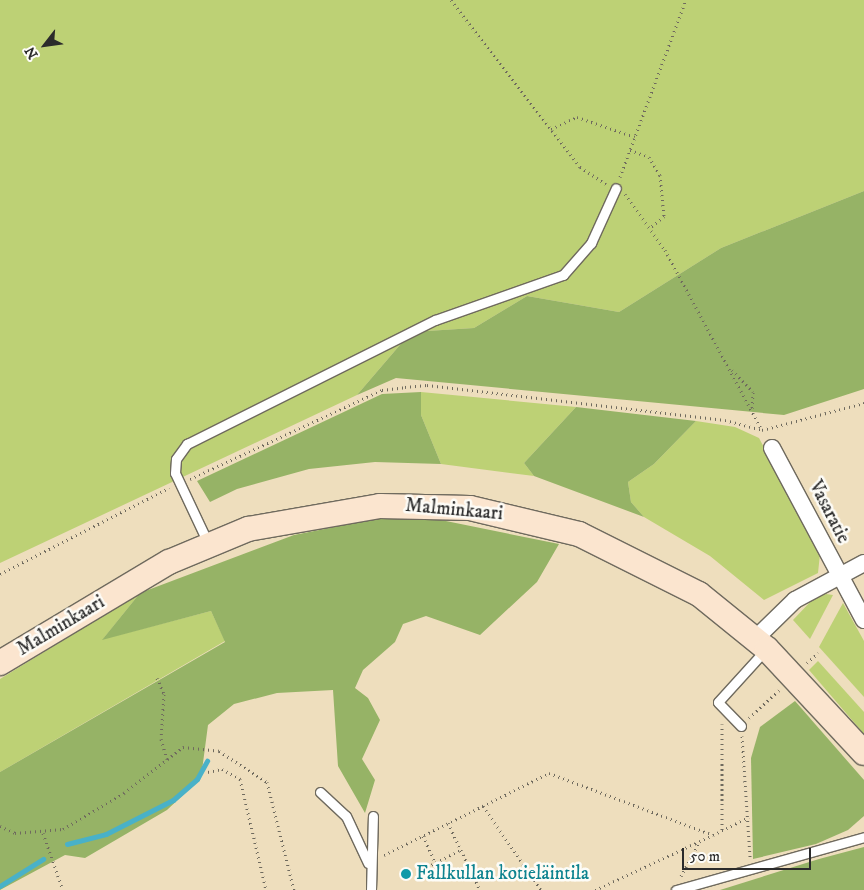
<!DOCTYPE html>
<meta charset="utf-8">
<style>
body{margin:0}
#map{position:relative;width:864px;height:890px;overflow:hidden;background:#eedebd;font-family:"IM FELL DW Pica",serif}
div>[style]{position:absolute}
.green>*{inset:0;background:#bdd175}
.forest>*{inset:0;background:#96b366}
.stream>*{height:5px;margin:-2.5px;padding:0 2.5px;transform-origin:2.5px;border-radius:2.5px;background:#49b1c8}
.path>*{height:3px;margin-top:-1.5px;transform-origin:0;background:repeating-linear-gradient(90deg,#6f6a5e 0 1px,transparent 0 5px)}
.roads{filter:drop-shadow(1px 0 #6f6a5e) drop-shadow(-1px 0 #6f6a5e) drop-shadow(0 1px #6f6a5e) drop-shadow(0 -1px #6f6a5e)}
.service>*{height:9px;margin:-4.5px;padding:0 4.5px;transform-origin:4.5px;border-radius:4.5px;background:#fff}
.minor>*{height:16px;margin:-8px;padding:0 8px;transform-origin:8px;border-radius:8px;background:#fff}
.secondary>*{height:24px;margin:-12px;padding:0 12px;transform-origin:12px;border-radius:12px;background:#fbe5cf}
.dots>*{width:14px;height:14px;translate:-50% -50%;box-sizing:border-box;border:2px solid #fdfcf7;border-radius:50%}
span{translate:-50% -50%;white-space:nowrap;text-align:center;line-height:1.15;-webkit-text-stroke:5px #fdfcf7;paint-order:stroke}
.street-label{font-size:19px;color:#2b2b2b}
.culture-label{font-size:19px;color:#0d838f}
.left{translate:0 -50%;text-align:left}
.north{position:absolute;left:20px;top:20px;width:50px;height:50px;-webkit-text-stroke:4px #fdfcf7;paint-order:stroke;rotate:240deg;font-size:14px;font-weight:700;line-height:20px;text-align:center;color:#2b2b2b}
.north::after{content:'';display:block;margin:auto;width:18px;height:22px;background:#2b2b2b;clip-path:polygon(50% 0,100% 100%,50% 72%,0 100%)}
.scale{position:absolute;left:682px;top:848px;width:129px;height:22px;box-sizing:border-box;border:2px solid #2b2b2b;border-top:0;padding-left:6px;font-size:15px;line-height:18px;white-space:nowrap;color:#2b2b2b;-webkit-text-stroke:4px #fdfcf7;paint-order:stroke}
</style>
<div id="map">
<div class="green">
<div style="clip-path:polygon(0 0,864px 0,864px 191px,721px 248px,619px 312px,527px 296px,474px 328px,411px 332px,357px 395px,0 563px)"></div>
<div style="clip-path:polygon(421px 392px,576px 407px,524px 463px,534px 476px,441px 464px,421px 415px)"></div>
<div style="clip-path:polygon(696px 421px,735px 427px,759px 438px,820px 554px,818px 573px,764px 600px,710px 556px,644px 517px,631px 502px,628px 482px,654px 464px)"></div>
<div style="clip-path:polygon(140px 593px,103px 639px,211px 611px,225px 641px,0 772px,0 679px)"></div>
<div style="clip-path:polygon(826px 594px,833px 595px,810px 639px,793px 620px,813px 599px)"></div>
<div style="clip-path:polygon(843px 603px,864px 641px,864px 697px,819px 647px)"></div>
<div style="clip-path:polygon(818px 661px,864px 712px,864px 734px,809px 670px)"></div>
</div>
<div class="forest">
<div style="clip-path:polygon(864px 191px,864px 389px,784px 415px,396px 378px,357px 395px,411px 332px,474px 328px,527px 296px,619px 312px,721px 248px)"></div>
<div style="clip-path:polygon(421px 392px,421px 415px,441px 464px,375px 462px,309px 469px,237px 489px,210px 502px,197px 481px,382px 394px)"></div>
<div style="clip-path:polygon(576px 407px,696px 421px,654px 464px,628px 482px,631px 502px,644px 517px,534px 476px,524px 463px)"></div>
<div style="clip-path:polygon(375px 519px,436px 519px,559px 544px,537px 582px,480px 635px,426px 616px,403px 624px,395px 642px,363px 670px,355px 688px,368px 698px,380px 720px,362px 759px,375px 780px,365px 813px,338px 766px,333px 690px,277px 693px,234px 704px,208px 725px,201px 778px,167px 810px,85px 858px,65px 855px,0 890px,0 772px,225px 642px,211px 611px,102px 640px,140px 593px,294px 535px)"></div>
<div style="clip-path:polygon(795px 701px,864px 780px,864px 816px,848px 830px,816px 844px,753px 859px,751px 758px,760px 727px)"></div>
<div style="clip-path:polygon(864px 847px,864px 890px,720px 890px,819px 859px)"></div>
</div>
<div class="stream">
<div style="left:67px;top:844px;width:40px;rotate:-14.4deg"></div>
<div style="left:106px;top:834px;width:75px;rotate:-26.9deg"></div>
<div style="left:173px;top:800px;width:32px;rotate:-41deg"></div>
<div style="left:197px;top:779px;width:21px;rotate:-61deg"></div>
<div style="left:0;top:886px;width:51px;rotate:-32.1deg"></div>
</div>
<div class="path">
<div style="left:451px;top:0;width:211px;rotate:52.3deg"></div>
<div style="left:580px;top:167px;width:31px;rotate:33deg"></div>
<div style="left:551px;top:129px;width:29px;rotate:-25deg"></div>
<div style="left:577px;top:117px;width:61px;rotate:19deg"></div>
<div style="left:630px;top:150px;width:20px;rotate:20deg"></div>
<div style="left:649px;top:157px;width:21px;rotate:59deg"></div>
<div style="left:660px;top:175px;width:41px;rotate:84.4deg"></div>
<div style="left:664px;top:216px;width:17px;rotate:140deg"></div>
<div style="left:620px;top:177px;width:189px;rotate:-69.6deg"></div>
<div style="left:625px;top:194px;width:69px;rotate:54.5deg"></div>
<div style="left:665px;top:250px;width:204px;rotate:61.7deg"></div>
<div style="left:732px;top:370px;width:30px;rotate:46deg"></div>
<div style="left:753px;top:392px;width:18px;rotate:93deg"></div>
<div style="left:190px;top:479px;width:212px;rotate:-24.9deg"></div>
<div style="left:382px;top:390px;width:23px;rotate:-7deg"></div>
<div style="left:405px;top:387px;width:22px;rotate:-5deg"></div>
<div style="left:427px;top:385px;width:300px;rotate:6.7deg"></div>
<div style="left:725px;top:420px;width:38px;rotate:15deg"></div>
<div style="left:762px;top:430px;width:106px;rotate:-14.8deg"></div>
<div style="left:0;top:574px;width:190px;rotate:-27deg"></div>
<div style="left:807px;top:663px;width:15px;rotate:-42deg"></div>
<div style="left:157px;top:678px;width:17px;rotate:66deg"></div>
<div style="left:164px;top:694px;width:45px;rotate:93.8deg"></div>
<div style="left:161px;top:739px;width:21px;rotate:73deg"></div>
<div style="left:749px;top:718px;width:41px;rotate:-43deg"></div>
<div style="left:722px;top:724px;width:107px;rotate:90deg"></div>
<div style="left:742px;top:736px;width:121px;rotate:86.2deg"></div>
<div style="left:208px;top:772px;width:14px;rotate:-12deg"></div>
<div style="left:222px;top:769px;width:21px;rotate:29deg"></div>
<div style="left:240px;top:779px;width:114px;rotate:76.8deg"></div>
<div style="left:483px;top:806px;width:102px;rotate:55.4deg"></div>
<div style="left:448px;top:823px;width:74px;rotate:64.5deg"></div>
<div style="left:0;top:826px;width:17px;rotate:25deg"></div>
<div style="left:15px;top:833px;width:48px;rotate:-4.8deg"></div>
<div style="left:63px;top:829px;width:71px;rotate:-30.5deg"></div>
<div style="left:124px;top:793px;width:75px;rotate:-37.9deg"></div>
<div style="left:183px;top:747px;width:36px;rotate:6deg"></div>
<div style="left:219px;top:751px;width:57px;rotate:32.9deg"></div>
<div style="left:267px;top:782px;width:111px;rotate:76deg"></div>
<div style="left:43px;top:833px;width:60px;rotate:70.7deg"></div>
<div style="left:423px;top:836px;width:31px;rotate:65deg"></div>
<div style="left:384px;top:855px;width:184px;rotate:-26.4deg"></div>
<div style="left:549px;top:773px;width:175px;rotate:20.7deg"></div>
<div style="left:713px;top:835px;width:40px;rotate:-26.6deg"></div>
<div style="left:427px;top:867px;width:38px;rotate:-27deg"></div>
<div style="left:681px;top:876px;width:38px;rotate:-62deg"></div>
<div style="left:595px;top:890px;width:130px;rotate:-25deg"></div>
</div>
<div class="roads">
<div class="service">
<div style="left:208px;top:543px;width:77px;rotate:-115.2deg"></div>
<div style="left:175px;top:473px;width:14px;rotate:-86deg"></div>
<div style="left:176px;top:459px;width:19px;rotate:-54deg"></div>
<div style="left:187px;top:444px;width:277px;rotate:-26.6deg"></div>
<div style="left:435px;top:320px;width:136px;rotate:-19.4deg"></div>
<div style="left:563px;top:275px;width:43px;rotate:-48.8deg"></div>
<div style="left:591px;top:243px;width:60px;rotate:-65.6deg"></div>
<div style="left:741px;top:726px;width:33px;rotate:-134deg"></div>
<div style="left:718px;top:702px;width:72px;rotate:-47.8deg"></div>
<div style="left:320px;top:792px;width:35px;rotate:43deg"></div>
<div style="left:346px;top:816px;width:52px;rotate:64.9deg"></div>
<div style="left:371px;top:890px;width:74px;rotate:-88.5deg"></div>
<div style="left:676px;top:890px;width:195px;rotate:-15.7deg"></div>
</div>
<div class="minor">
<div style="left:772px;top:448px;width:195px;rotate:61.9deg"></div>
<div style="left:755px;top:639px;width:56px;rotate:-44.3deg"></div>
<div style="left:795px;top:600px;width:78px;rotate:-28.2deg"></div>
</div>
<div class="secondary">
<div style="left:0;top:663px;width:197px;rotate:-30.9deg"></div>
<div style="left:169px;top:562px;width:86px;rotate:-22.7deg"></div>
<div style="left:248px;top:529px;width:134px;rotate:-9.9deg"></div>
<div style="left:380px;top:506px;width:90px;rotate:1.3deg"></div>
<div style="left:470px;top:508px;width:112px;rotate:13.4deg"></div>
<div style="left:579px;top:534px;width:134px;rotate:26.6deg"></div>
<div style="left:699px;top:594px;width:87px;rotate:39deg"></div>
<div style="left:767px;top:649px;width:142px;rotate:47deg"></div>
</div>
</div>
<div class="dots">
<div style="left:406px;top:874px;background:#0f9aa8"></div>
</div>
<div class="street-label">
<span style="left:454px;top:510px;rotate:5deg">Malminkaari</span>
<span style="left:829px;top:512px;rotate:63deg">Vasaratie</span>
<span style="left:61px;top:626px;rotate:-31deg">Malminkaari</span>
</div>
<div class="culture-label">
<span class="left" style="left:416px;top:874px">Fallkullan kotieläintila</span>
</div>
<div class="north">N</div>
<div class="scale">50 m</div>
</div>
